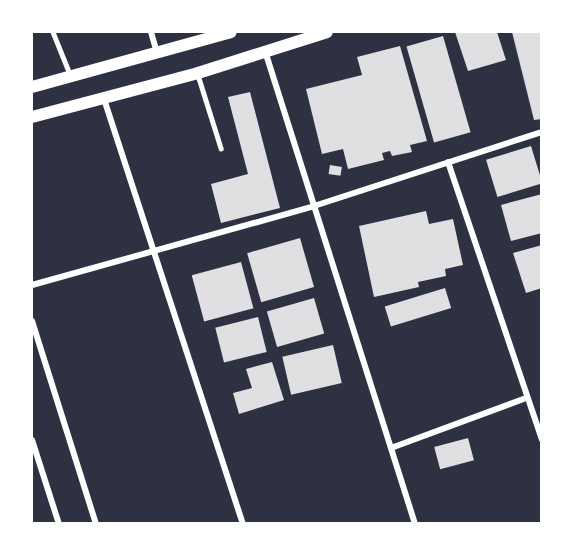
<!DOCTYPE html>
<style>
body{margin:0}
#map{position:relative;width:573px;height:555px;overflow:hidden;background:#2d3142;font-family:"Archivo Narrow",sans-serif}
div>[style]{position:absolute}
.building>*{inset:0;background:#e0e0e3;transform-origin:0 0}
.service>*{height:4.5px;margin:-2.25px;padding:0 2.25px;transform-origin:2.25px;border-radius:2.25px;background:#fff}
.minor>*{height:6px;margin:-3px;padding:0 3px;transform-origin:3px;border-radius:3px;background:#fff}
.secondary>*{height:12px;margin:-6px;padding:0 6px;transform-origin:6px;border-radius:6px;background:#fff}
span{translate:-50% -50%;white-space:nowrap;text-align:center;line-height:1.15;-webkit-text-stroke:4.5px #fff;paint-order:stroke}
.frame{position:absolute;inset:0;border:33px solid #fff;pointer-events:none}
</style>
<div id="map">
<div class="building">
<div style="clip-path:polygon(455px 32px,497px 32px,506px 60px,468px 71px)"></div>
<div style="clip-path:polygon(512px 32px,542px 32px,542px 119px,534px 120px)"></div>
<div style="left:443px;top:36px;width:100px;height:38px;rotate:74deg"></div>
<div style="clip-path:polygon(400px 46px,427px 141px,410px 145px,412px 152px,392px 156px,390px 151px,382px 153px,384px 160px,348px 169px,343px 149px,322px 154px,306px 89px,362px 75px,357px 57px)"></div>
<div style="clip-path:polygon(250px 92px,280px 208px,221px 223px,211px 184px,248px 174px,228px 97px)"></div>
<div style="left:531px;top:146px;width:39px;height:47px;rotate:73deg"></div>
<div style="left:330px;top:165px;width:12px;height:9px;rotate:9deg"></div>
<div style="clip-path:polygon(542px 194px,542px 233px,511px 241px,501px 205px)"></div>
<div style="clip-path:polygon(426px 211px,429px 224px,453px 219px,463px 265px,445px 269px,446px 276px,418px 282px,419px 287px,374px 297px,359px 226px)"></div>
<div style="left:300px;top:238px;width:51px;height:55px;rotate:74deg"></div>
<div style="clip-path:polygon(542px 245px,542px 288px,526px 293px,513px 253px)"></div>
<div style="left:241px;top:262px;width:48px;height:51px;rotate:75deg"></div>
<div style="left:445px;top:288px;width:21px;height:63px;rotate:73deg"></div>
<div style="left:314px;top:298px;width:37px;height:49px;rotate:74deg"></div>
<div style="left:258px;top:317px;width:36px;height:44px;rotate:76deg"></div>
<div style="left:333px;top:345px;width:39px;height:52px;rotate:77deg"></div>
<div style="clip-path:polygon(272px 362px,284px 400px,239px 414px,233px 393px,252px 388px,246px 369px)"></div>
<div style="left:468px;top:438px;width:23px;height:35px;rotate:75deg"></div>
</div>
<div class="service">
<div style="left:53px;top:32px;width:45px;rotate:68deg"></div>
<div style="left:198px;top:75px;width:77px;rotate:72.5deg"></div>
</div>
<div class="minor">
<div style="left:151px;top:32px;width:22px;rotate:74deg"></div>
<div style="left:265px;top:51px;width:496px;rotate:72.4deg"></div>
<div style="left:104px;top:99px;width:447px;rotate:71.9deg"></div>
<div style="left:448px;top:162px;width:293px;rotate:71.3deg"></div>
<div style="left:32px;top:285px;width:293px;rotate:-15.6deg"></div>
<div style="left:314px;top:206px;width:240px;rotate:-18deg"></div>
<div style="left:32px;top:321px;width:213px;rotate:72.5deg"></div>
<div style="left:32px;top:440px;width:88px;rotate:72.2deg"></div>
<div style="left:391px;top:448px;width:144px;rotate:-20.3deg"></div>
</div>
<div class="secondary">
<div style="left:32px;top:87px;width:206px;rotate:-15.4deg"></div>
<div style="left:32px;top:117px;width:172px;rotate:-14.8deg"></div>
<div style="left:198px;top:73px;width:135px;rotate:-17.6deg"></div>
</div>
<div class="frame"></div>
</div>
